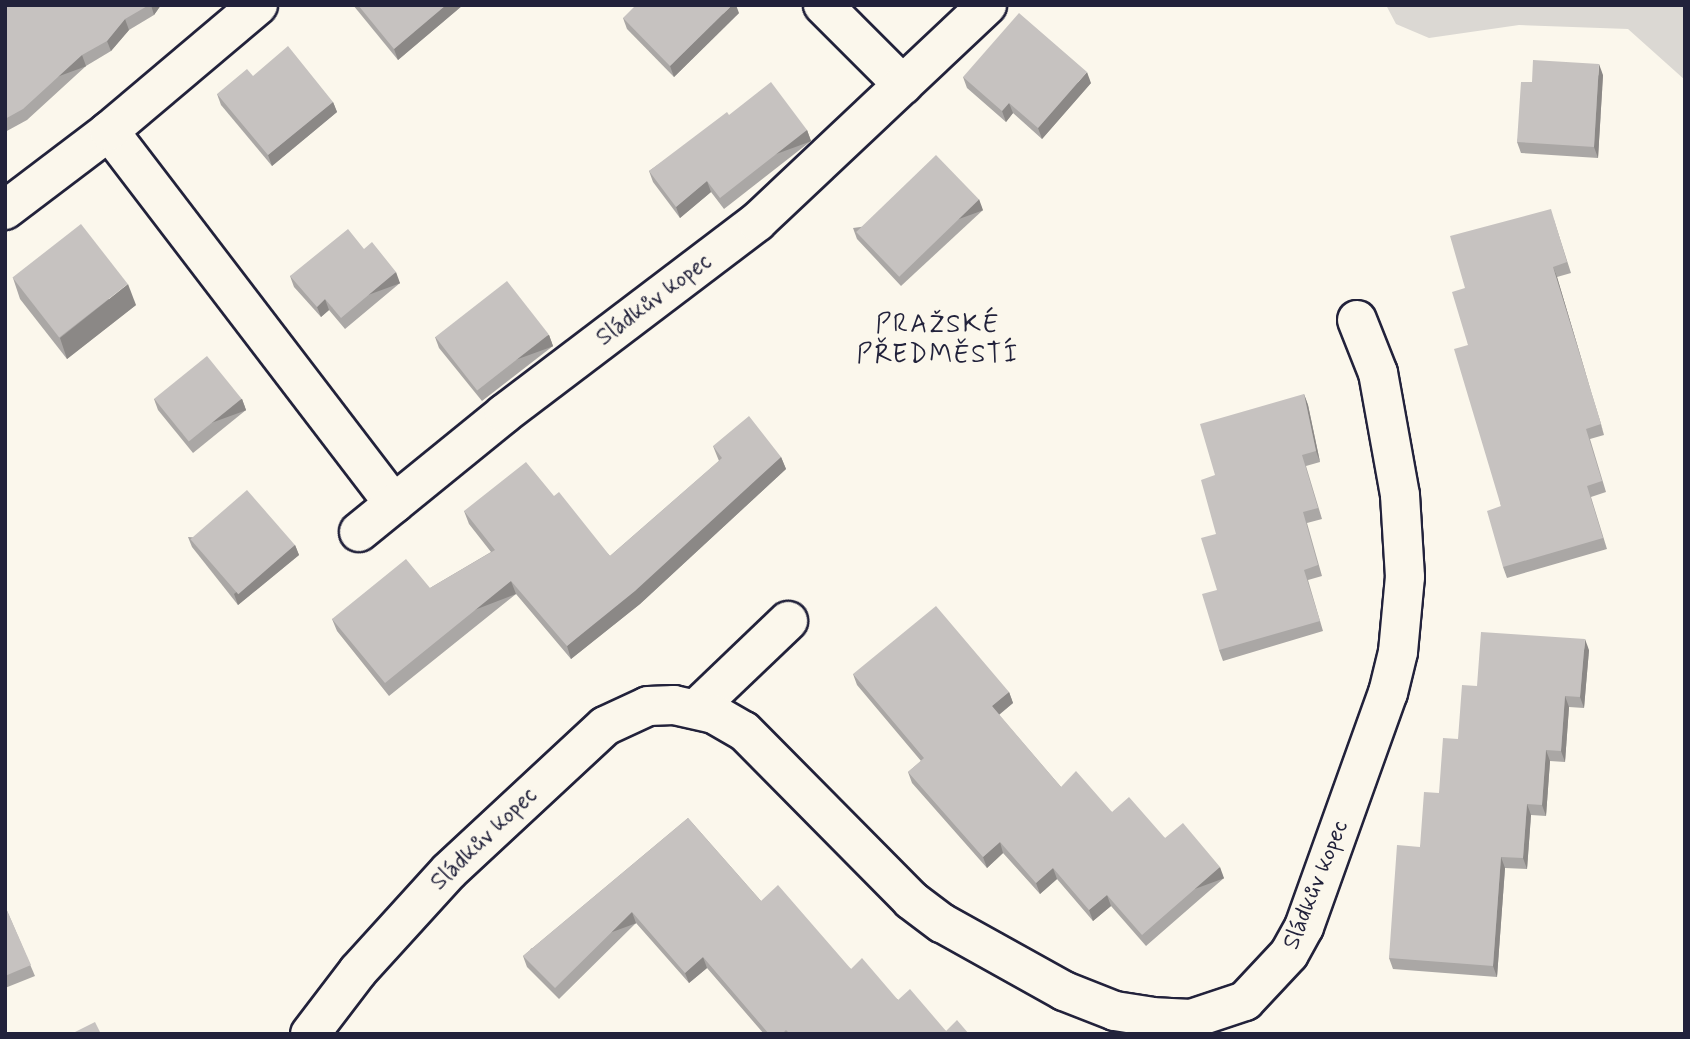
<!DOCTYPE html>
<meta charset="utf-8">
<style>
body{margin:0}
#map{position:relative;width:1690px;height:1039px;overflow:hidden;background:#fbf7ec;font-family:Mynerve,sans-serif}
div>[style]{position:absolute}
.green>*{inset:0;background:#dbd8d3}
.roads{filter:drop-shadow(2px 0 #22223b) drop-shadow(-2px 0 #22223b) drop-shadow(0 2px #22223b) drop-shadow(0 -2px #22223b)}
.street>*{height:38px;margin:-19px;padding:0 19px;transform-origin:19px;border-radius:19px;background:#fbf7ec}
.wall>*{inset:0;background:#aaa7a5}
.shaded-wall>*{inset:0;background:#8b8886;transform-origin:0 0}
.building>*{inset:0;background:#c6c2c0;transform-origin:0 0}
span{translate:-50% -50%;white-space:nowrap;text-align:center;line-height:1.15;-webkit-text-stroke:5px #fbf7ec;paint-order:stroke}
.street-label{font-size:24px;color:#22223b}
.neighbourhood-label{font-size:26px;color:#22223b;letter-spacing:2px}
.frame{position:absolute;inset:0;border:7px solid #22223b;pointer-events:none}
</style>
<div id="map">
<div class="green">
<div style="clip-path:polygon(1386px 5px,1685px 5px,1685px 80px,1628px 29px,1519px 25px,1429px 38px,1396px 24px)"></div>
</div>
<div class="roads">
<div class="street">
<div style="left:823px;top:5px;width:113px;rotate:45deg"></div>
<div style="left:109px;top:131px;width:469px;rotate:52.6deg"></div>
<div style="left:5px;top:210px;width:131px;rotate:-37.2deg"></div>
<div style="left:109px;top:131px;width:195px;rotate:-40.2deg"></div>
<div style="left:359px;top:532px;width:187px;rotate:-39.1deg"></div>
<div style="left:504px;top:414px;width:318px;rotate:-37.2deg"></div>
<div style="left:757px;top:222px;width:316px;rotate:-43.3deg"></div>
<div style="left:697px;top:708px;width:126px;rotate:-43.7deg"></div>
<div style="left:310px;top:1034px;width:79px;rotate:-52.7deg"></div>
<div style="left:358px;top:971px;width:135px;rotate:-47.7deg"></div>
<div style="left:449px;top:871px;width:213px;rotate:-42.9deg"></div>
<div style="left:605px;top:726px;width:47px;rotate:-24.9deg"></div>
<div style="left:648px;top:706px;width:26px;rotate:-2deg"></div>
<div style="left:674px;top:705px;width:41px;rotate:12.7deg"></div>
<div style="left:714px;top:714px;width:34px;rotate:30deg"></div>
<div style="left:744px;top:731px;width:238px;rotate:45.3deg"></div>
<div style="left:911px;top:900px;width:39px;rotate:37deg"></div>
<div style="left:942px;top:923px;width:140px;rotate:29.1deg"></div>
<div style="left:1064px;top:991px;width:55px;rotate:21.4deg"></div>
<div style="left:1115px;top:1011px;width:36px;rotate:9deg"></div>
<div style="left:1151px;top:1017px;width:40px;rotate:2.9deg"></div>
<div style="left:1191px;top:1019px;width:57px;rotate:-18.4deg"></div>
<div style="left:1245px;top:1001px;width:64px;rotate:-46.9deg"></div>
<div style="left:1289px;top:954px;width:31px;rotate:-61deg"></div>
<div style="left:1304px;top:927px;width:249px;rotate:-70.3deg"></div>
<div style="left:1388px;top:693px;width:42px;rotate:-76.3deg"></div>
<div style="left:1398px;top:652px;width:75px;rotate:-84.7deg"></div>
<div style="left:1405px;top:577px;width:82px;rotate:-93.5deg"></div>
<div style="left:1400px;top:495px;width:124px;rotate:-100.2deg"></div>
<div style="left:1378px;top:373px;width:57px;rotate:-111.6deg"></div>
</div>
</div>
<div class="wall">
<div style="clip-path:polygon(5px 5px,161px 5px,154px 15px,129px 30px,111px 51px,86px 66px,27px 120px,5px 132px)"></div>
<div style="clip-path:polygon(353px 5px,463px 5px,398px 60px)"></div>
<div style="clip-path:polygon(739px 13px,674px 77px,627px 29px,623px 18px)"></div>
<div style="clip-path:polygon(1603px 75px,1598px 158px,1521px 153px,1517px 142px,1532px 82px)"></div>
<div style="clip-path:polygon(963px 77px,1091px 83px,1042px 139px,1013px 113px,1006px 122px,967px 88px)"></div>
<div style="clip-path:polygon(217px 94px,333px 102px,337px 112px,272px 166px,221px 105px)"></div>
<div style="clip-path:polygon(729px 115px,807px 130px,811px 141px,724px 209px,711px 192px,680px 218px,653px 182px,649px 171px)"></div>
<div style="clip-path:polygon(983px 210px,901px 286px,857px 239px,853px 228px)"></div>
<div style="clip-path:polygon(1554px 220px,1571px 273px,1557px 277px,1604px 435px,1590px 439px,1606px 492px,1591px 497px,1607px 549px,1507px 578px,1503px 567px,1501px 506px,1468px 345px,1465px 288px)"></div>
<div style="clip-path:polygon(364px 249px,400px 283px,345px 329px,329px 310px,321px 317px,294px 287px,290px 276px)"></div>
<div style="clip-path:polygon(13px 278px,136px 305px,67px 359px,20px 299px)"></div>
<div style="clip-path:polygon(549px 335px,553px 346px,482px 401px,439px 348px,435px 337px)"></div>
<div style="clip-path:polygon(1304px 394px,1308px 405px,1320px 462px,1306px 466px,1322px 519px,1307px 523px,1322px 576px,1308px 580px,1323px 631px,1223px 661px,1219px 650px,1216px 534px)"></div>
<div style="clip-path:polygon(154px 399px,242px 399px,246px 410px,193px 453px,158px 410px)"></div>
<div style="clip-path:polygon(713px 446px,781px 457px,786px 469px,640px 604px,571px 659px,516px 594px,389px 696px,337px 631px,332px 619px,430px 588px,491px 552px,469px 524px,464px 511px,554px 496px,610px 556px,719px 461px)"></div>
<div style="clip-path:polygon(188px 537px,295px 545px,299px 555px,238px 605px,192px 547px)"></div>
<div style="clip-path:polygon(1589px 650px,1584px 708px,1569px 707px,1565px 762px,1550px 761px,1546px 816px,1531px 815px,1527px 869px,1505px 868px,1497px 977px,1393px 969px,1389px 958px,1420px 847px,1477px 686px)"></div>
<div style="clip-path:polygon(853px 674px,1009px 692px,1013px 703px,999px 715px,1061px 787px,1165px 838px,1224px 878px,1146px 946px,1111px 906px,1093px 921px,1057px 879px,1040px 894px,1003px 853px,987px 868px,912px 783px,908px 772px,921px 761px,857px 685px)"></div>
<div style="clip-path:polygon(688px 818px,761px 901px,851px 969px,946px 1031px,969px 1034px,764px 1034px,707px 968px,689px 983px,636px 923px,559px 999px,527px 967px,523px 956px)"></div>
<div style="clip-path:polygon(5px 906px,35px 976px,5px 988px)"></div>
</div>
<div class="shaded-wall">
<div style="clip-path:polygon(151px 5px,161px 5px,154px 15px)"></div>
<div style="clip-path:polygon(446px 5px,463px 5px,398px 60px,394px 49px)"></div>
<div style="clip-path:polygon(732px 5px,736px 5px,739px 13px,674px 77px,670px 66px)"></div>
<div style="clip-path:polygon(125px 19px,129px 30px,111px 51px,107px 41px)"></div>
<div style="left:82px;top:55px;width:12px;height:80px;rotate:70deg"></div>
<div style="clip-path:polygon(1599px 64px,1603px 75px,1598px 158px,1594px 147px)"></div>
<div style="clip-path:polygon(1087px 72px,1091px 83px,1042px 139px,1038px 128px)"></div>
<div style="clip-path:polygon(333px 102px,337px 112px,272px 166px,268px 155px)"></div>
<div style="clip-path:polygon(1009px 103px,1013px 113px,1006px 122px,1002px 111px)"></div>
<div style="left:807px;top:130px;width:12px;height:110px;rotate:70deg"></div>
<div style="clip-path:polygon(707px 181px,711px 192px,680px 218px,676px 207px)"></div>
<div style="left:979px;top:199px;width:12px;height:112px;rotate:70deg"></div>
<div style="clip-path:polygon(1553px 267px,1557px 277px,1604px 435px,1601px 424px)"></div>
<div style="left:396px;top:272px;width:12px;height:72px;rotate:70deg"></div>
<div style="clip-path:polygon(128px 284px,136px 305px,67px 359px,60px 338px)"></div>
<div style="clip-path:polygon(325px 299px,329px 310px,321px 317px,317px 307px)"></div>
<div style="left:549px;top:335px;width:12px;height:90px;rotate:70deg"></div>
<div style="clip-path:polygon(1304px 394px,1308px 405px,1320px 462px,1316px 451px)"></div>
<div style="left:242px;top:399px;width:12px;height:68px;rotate:70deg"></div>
<div style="clip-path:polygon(781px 457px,786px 469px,640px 604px,571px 659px,567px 646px)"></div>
<div style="clip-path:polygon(295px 545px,299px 555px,238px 605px,234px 594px)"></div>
<div style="left:511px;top:581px;width:14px;height:162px;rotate:69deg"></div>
<div style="clip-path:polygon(1585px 639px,1589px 650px,1584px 708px,1580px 697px)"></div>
<div style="clip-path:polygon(1009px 692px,1013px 703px,996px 717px,992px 706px)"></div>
<div style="clip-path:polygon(1565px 696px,1569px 707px,1565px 762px,1561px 751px)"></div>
<div style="clip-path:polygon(1546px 750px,1550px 761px,1546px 816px,1542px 805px)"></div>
<div style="clip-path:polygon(1527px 804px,1531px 815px,1527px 869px,1523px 858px)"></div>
<div style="clip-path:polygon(1000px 842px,1003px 853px,987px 868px,983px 857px)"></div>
<div style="clip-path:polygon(1501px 857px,1505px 868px,1497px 977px,1493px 966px)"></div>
<div style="left:1220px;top:867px;width:12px;height:103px;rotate:70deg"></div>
<div style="clip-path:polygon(1053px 868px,1057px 879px,1040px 894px,1036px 883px)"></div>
<div style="clip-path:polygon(1107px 895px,1111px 906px,1093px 921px,1089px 910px)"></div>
<div style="left:632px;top:912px;width:12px;height:108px;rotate:70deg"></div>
<div style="clip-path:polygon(703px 957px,707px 968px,689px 983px,685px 973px)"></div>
</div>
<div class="building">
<div style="clip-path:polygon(5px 5px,149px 5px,125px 19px,107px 41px,82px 55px,23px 109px,5px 119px)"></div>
<div style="clip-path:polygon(358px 5px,446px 5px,394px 49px)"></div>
<div style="clip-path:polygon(636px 5px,732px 5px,670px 66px,623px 18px)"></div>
<div style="clip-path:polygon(1019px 13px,1087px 72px,1038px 128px,1009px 103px,1002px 111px,963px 77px)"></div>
<div style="clip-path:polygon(288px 46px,333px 102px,268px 155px,217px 94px,247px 69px,253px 76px)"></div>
<div style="clip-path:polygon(1533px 60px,1599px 64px,1594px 147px,1517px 142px,1521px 82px,1532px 82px)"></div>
<div style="clip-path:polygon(771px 82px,807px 130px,720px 198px,707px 181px,676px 207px,649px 171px,727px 112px,729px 115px)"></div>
<div style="left:936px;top:155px;width:62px;height:111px;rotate:46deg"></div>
<div style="clip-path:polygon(1551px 209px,1567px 262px,1553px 267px,1601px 424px,1586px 429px,1602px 481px,1587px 486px,1603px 538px,1503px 567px,1487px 511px,1501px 506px,1454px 349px,1468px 345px,1452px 292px,1465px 288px,1450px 236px)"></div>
<div style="left:81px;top:224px;width:76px;height:87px;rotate:52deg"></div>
<div style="clip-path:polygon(348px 229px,364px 249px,372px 242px,396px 272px,341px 318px,325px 299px,317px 307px,290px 276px)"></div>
<div style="left:507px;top:281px;width:68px;height:91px;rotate:52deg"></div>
<div style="left:207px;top:356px;width:55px;height:68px;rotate:51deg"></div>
<div style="clip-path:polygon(1304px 394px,1316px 451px,1302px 455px,1318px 508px,1303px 512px,1318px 565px,1304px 570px,1320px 621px,1219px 650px,1202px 594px,1217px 590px,1201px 538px,1216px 534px,1201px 480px,1215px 475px,1200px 424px)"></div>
<div style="clip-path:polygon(749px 416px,781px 457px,635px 591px,567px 646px,511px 581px,385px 683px,332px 619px,406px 559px,430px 588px,495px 550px,464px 511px,526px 462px,554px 496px,559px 492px,610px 556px,722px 458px,713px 446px)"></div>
<div style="left:247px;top:490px;width:73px;height:75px;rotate:49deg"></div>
<div style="clip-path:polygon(936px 606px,1009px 692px,992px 706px,1061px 787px,1076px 771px,1112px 812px,1129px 797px,1165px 838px,1183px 823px,1220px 867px,1142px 935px,1107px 895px,1089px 910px,1053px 868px,1036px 883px,1000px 842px,983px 857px,908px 772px,924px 758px,853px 674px)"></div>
<div style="clip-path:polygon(1481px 632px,1585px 639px,1580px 697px,1565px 696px,1561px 751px,1546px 750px,1542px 805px,1527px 804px,1523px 858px,1501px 857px,1493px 966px,1389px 958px,1397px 845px,1420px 847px,1424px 792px,1439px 793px,1443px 738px,1458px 739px,1462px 685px,1477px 686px)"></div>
<div style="clip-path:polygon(688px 818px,761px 901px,778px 885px,851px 969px,862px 958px,898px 1000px,910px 989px,946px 1031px,957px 1020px,969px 1034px,790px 1034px,786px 1030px,782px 1034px,769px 1034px,703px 957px,685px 973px,632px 912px,555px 988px,523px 956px)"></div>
<div style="clip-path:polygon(5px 906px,31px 965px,5px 976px)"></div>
<div style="clip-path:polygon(95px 1022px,101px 1034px,71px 1034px)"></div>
</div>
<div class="street-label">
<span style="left:654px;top:300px;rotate:-37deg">Sládkův kopec</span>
<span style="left:484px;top:839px;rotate:-44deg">Sládkův kopec</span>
<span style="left:1316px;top:885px;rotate:-68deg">Sládkův kopec</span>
</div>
<div class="neighbourhood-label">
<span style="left:938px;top:341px">PRAŽSKÉ<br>PŘEDMĚSTÍ</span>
</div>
<div class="frame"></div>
</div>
